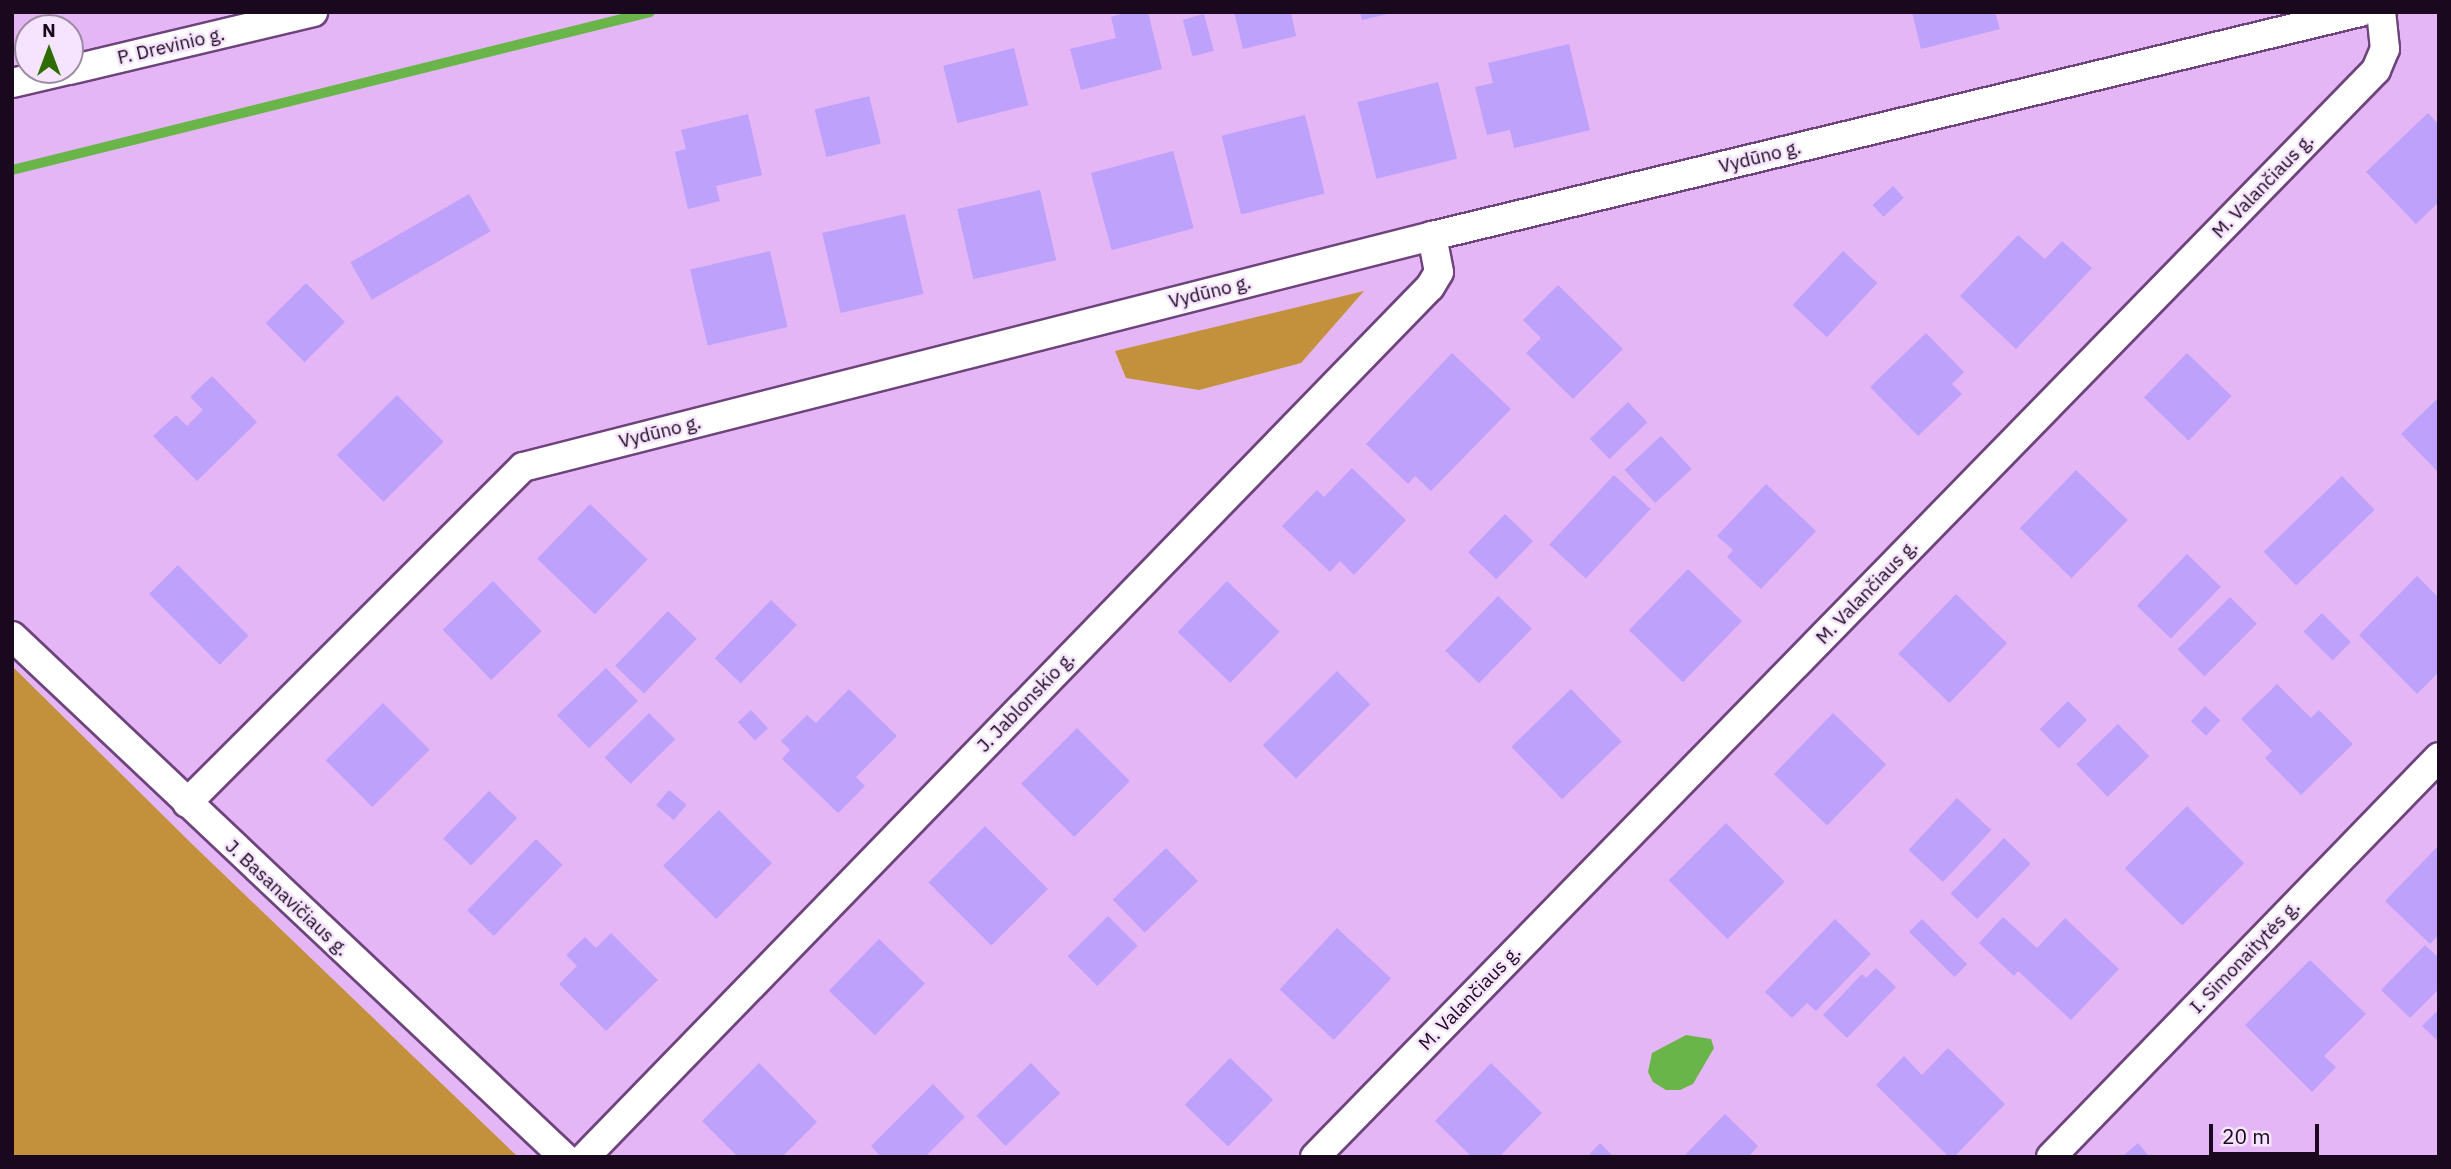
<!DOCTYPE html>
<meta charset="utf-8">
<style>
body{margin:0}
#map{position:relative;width:2451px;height:1169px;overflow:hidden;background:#e5b6f5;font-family:"IBM Plex Sans",sans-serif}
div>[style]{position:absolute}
.green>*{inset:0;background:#c3913c}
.water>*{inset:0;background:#6ab54a}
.stream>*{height:10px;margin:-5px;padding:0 5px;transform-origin:5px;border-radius:5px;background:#6ab54a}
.building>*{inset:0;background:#bda1fb;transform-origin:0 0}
.roads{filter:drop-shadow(2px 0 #6e447c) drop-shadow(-2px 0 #6e447c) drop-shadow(0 2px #6e447c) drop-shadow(0 -2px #6e447c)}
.minor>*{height:28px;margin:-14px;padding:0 14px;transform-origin:14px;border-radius:14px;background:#fff}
span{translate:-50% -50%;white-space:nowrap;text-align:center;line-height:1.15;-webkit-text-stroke:5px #f6e3fd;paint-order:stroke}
.street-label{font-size:19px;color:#19081e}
.frame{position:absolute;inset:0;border:14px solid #19081e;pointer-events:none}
.north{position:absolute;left:14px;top:14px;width:70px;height:70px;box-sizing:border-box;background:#f6e3fd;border:2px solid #9e8ba4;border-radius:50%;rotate:0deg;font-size:19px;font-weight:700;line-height:28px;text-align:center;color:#19081e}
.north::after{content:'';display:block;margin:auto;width:24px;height:32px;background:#2c6c00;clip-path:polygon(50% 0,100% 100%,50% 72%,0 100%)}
.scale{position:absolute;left:2209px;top:1124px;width:110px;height:32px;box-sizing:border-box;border:4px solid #19081e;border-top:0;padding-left:9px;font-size:21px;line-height:24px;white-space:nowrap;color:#19081e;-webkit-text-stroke:5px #f6e3fd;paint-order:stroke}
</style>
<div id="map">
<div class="green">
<div style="clip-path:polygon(1364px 291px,1301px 363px,1199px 390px,1126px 378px,1115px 351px)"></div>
<div style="clip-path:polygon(12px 666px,192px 844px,518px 1157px,12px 1157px)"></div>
</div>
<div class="water">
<div style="clip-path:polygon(1686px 1035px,1711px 1039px,1714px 1048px,1693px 1084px,1680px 1090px,1666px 1090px,1653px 1082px,1648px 1072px,1652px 1053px)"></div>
</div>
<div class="stream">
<div style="left:12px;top:170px;width:657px;rotate:-13.91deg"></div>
</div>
<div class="building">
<div style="clip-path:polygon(1128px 12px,1148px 12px,1162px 69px,1081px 90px,1070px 49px,1116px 38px,1111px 17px)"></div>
<div style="clip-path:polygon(1234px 12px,1291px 12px,1296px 36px,1243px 49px)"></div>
<div style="clip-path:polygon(1360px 12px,1392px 12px,1392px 13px,1362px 20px)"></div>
<div style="clip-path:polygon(1912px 12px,1995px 12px,2000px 29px,1921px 49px)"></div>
<div style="left:1204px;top:14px;width:38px;height:22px;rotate:75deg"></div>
<div style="clip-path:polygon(1569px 44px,1590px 130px,1514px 148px,1510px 130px,1487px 135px,1475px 87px,1493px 83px,1488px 63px)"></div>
<div style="left:1014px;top:48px;width:59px;height:73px;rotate:76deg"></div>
<div style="left:1438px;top:82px;width:79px;height:83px;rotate:76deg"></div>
<div style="left:869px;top:96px;width:49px;height:56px;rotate:76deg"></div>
<div style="clip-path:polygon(2428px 113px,2439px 125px,2439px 202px,2416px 224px,2366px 172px)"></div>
<div style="clip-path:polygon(748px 114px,762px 175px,716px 186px,720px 201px,688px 209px,675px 152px,686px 149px,681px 130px)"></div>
<div style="left:1305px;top:115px;width:81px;height:86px;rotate:76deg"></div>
<div style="left:1173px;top:151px;width:80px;height:85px;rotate:75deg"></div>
<div style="left:1893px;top:186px;width:16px;height:28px;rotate:47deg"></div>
<div style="left:1040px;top:190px;width:72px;height:85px;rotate:77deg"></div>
<div style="left:469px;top:194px;width:43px;height:137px;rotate:60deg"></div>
<div style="left:905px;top:214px;width:82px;height:85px;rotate:77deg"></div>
<div style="clip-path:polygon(2018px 235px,2045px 259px,2062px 241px,2092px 268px,2016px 349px,1960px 296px)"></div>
<div style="left:770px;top:251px;width:78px;height:82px;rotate:77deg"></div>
<div style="left:1843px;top:251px;width:47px;height:74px;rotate:43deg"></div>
<div style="left:306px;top:283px;width:55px;height:57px;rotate:45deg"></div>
<div style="clip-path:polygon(1558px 285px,1623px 349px,1573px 399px,1526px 353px,1541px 338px,1523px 320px)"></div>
<div style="clip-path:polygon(1926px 333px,1964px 372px,1952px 384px,1962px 394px,1918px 436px,1870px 387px)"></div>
<div style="clip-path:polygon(1452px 353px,1511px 409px,1431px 491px,1415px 476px,1408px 484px,1366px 444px)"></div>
<div style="left:2187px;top:353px;width:62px;height:62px;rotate:44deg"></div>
<div style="clip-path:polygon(212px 376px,257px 422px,197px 481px,153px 436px,176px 415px,187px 426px,203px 410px,190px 397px)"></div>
<div style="left:397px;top:395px;width:66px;height:85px;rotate:45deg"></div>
<div style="clip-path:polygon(2439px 397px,2439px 470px,2437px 471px,2401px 434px)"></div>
<div style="left:1628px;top:402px;width:28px;height:53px;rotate:46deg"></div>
<div style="left:1661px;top:436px;width:45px;height:50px;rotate:47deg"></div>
<div style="clip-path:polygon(1352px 468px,1406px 520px,1354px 575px,1340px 561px,1330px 572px,1282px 526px,1317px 490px,1324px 497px)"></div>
<div style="left:2076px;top:470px;width:72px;height:81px;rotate:44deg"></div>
<div style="left:1614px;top:475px;width:50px;height:95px;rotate:43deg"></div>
<div style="left:2342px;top:476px;width:47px;height:109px;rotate:46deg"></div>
<div style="clip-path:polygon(1766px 484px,1816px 531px,1761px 589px,1727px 557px,1733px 550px,1717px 536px)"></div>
<div style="left:590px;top:504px;width:80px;height:76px;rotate:44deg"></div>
<div style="left:1505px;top:514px;width:39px;height:53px;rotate:44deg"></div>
<div style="left:2187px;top:554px;width:47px;height:72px;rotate:44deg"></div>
<div style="left:178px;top:565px;width:100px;height:41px;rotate:45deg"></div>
<div style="left:1688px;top:569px;width:75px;height:85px;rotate:44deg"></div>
<div style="clip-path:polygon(2417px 576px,2439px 598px,2439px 672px,2417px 694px,2359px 635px)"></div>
<div style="left:493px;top:581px;width:70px;height:70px;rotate:46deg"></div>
<div style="left:1227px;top:581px;width:73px;height:71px;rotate:44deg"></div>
<div style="left:1956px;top:594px;width:71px;height:83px;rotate:44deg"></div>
<div style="left:1498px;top:596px;width:47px;height:76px;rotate:44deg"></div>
<div style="left:2230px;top:597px;width:38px;height:74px;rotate:45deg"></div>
<div style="left:771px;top:600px;width:36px;height:81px;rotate:44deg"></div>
<div style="left:668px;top:611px;width:40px;height:76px;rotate:44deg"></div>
<div style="left:2322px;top:613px;width:41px;height:26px;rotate:45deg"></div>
<div style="left:606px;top:668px;width:46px;height:68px;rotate:46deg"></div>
<div style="left:1337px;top:671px;width:47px;height:105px;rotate:45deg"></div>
<div style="clip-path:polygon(2277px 684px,2311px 718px,2319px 710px,2353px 744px,2301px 795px,2265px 758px,2272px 751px,2241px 719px)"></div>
<div style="clip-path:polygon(849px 689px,897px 736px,856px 777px,865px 786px,838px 813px,782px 759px,790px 750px,781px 741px,807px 715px,816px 723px)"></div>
<div style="left:1571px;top:689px;width:73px;height:83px;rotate:46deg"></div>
<div style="left:2068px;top:701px;width:27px;height:40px;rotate:45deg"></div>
<div style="left:383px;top:703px;width:66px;height:81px;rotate:45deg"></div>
<div style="left:2205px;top:706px;width:21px;height:21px;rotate:43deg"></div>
<div style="left:751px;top:710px;width:25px;height:18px;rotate:47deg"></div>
<div style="left:649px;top:713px;width:37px;height:63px;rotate:45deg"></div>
<div style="left:1833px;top:713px;width:74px;height:85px;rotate:44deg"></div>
<div style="left:2118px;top:724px;width:45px;height:58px;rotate:46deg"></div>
<div style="left:1077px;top:728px;width:75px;height:79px;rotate:45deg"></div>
<div style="left:669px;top:790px;width:23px;height:20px;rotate:40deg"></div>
<div style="left:489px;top:791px;width:39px;height:66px;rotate:44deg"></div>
<div style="left:1957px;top:798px;width:47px;height:71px;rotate:43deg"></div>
<div style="left:2187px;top:806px;width:81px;height:88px;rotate:45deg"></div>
<div style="left:719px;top:810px;width:75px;height:79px;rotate:45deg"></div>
<div style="left:1726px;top:823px;width:83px;height:81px;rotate:45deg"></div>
<div style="left:985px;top:826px;width:89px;height:80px;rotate:45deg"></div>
<div style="left:2004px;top:838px;width:37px;height:77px;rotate:44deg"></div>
<div style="left:536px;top:839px;width:37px;height:99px;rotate:44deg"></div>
<div style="clip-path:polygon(2439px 845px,2439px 935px,2430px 944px,2385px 901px)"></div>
<div style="left:1166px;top:848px;width:46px;height:74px;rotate:46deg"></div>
<div style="left:1108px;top:916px;width:42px;height:57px;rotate:45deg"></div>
<div style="clip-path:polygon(2003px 917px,2037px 948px,2065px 918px,2119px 969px,2071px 1020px,2018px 971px,2014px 976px,1979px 943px)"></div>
<div style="clip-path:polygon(1835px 919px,1871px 954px,1816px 1011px,1807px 1003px,1792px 1018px,1765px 992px)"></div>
<div style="left:1922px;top:919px;width:64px;height:18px;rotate:45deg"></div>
<div style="left:1337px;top:928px;width:74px;height:84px;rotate:43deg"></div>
<div style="clip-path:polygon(611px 933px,658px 980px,606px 1031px,559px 984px,577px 966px,566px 955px,585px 937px,596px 948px)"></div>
<div style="left:879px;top:939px;width:64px;height:72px;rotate:44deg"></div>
<div style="clip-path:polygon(2425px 945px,2439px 958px,2439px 989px,2410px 1018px,2381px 990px)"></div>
<div style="clip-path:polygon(2310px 960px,2366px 1014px,2324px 1056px,2336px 1067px,2312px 1092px,2245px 1025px)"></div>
<div style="clip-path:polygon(1876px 968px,1896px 987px,1847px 1038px,1823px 1015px,1862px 974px,1866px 978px)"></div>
<div style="clip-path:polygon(2439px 1009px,2439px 1042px,2422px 1026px)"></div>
<div style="clip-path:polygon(1948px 1048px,2005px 1104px,1954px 1157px,1949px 1157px,1876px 1085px,1904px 1056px,1922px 1075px)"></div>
<div style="left:1230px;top:1058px;width:60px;height:65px;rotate:44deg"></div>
<div style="clip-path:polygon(759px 1063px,817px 1122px,782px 1157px,738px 1157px,702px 1121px)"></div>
<div style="left:1031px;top:1063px;width:42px;height:76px;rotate:46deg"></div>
<div style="clip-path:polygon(1491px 1063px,1542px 1113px,1499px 1157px,1472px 1157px,1435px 1121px)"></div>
<div style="clip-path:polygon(933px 1084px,965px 1117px,925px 1157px,881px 1157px,871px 1146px)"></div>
<div style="clip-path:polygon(1725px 1114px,1758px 1146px,1748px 1157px,1683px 1157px)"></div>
<div style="clip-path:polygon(1600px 1143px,1614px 1157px,1587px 1157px)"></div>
<div style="clip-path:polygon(2138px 1143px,2150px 1157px,2122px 1157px)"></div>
</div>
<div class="roads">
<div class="minor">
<div style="left:70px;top:70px;width:250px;rotate:-13.4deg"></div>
<div style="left:12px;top:83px;width:57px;rotate:-13.1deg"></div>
<div style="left:12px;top:636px;width:759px;rotate:43.35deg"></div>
<div style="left:187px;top:803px;width:475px;rotate:-45deg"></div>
<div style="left:523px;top:467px;width:938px;rotate:-14.26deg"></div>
<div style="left:1432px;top:236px;width:955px;rotate:-13.57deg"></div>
<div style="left:585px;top:1157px;width:1213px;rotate:-45.84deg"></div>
<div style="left:1430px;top:287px;width:17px;rotate:-59deg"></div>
<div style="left:1439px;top:272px;width:37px;rotate:-101deg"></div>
<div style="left:1315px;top:1157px;width:1519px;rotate:-45.69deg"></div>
<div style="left:2376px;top:70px;width:23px;rotate:-67deg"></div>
<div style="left:2385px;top:49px;width:37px;rotate:-96deg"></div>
<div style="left:2051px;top:1157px;width:557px;rotate:-45.87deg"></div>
</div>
</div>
<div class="street-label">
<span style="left:171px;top:46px;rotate:-13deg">P. Drevinio g.</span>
<span style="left:1760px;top:157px;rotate:-14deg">Vydūno g.</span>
<span style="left:2263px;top:186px;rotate:-46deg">M. Valančiaus g.</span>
<span style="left:1210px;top:292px;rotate:-14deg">Vydūno g.</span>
<span style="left:660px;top:432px;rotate:-14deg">Vydūno g.</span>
<span style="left:1867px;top:592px;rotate:-46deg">M. Valančiaus g.</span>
<span style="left:1026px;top:702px;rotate:-46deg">J. Jablonskio g.</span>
<span style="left:287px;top:898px;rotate:43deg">J. Basanavičiaus g.</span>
<span style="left:2245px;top:957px;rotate:-46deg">I. Simonaitytės g.</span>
<span style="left:1470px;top:998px;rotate:-46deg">M. Valančiaus g.</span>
</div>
<div class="frame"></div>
<div class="north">N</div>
<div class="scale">20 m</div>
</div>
